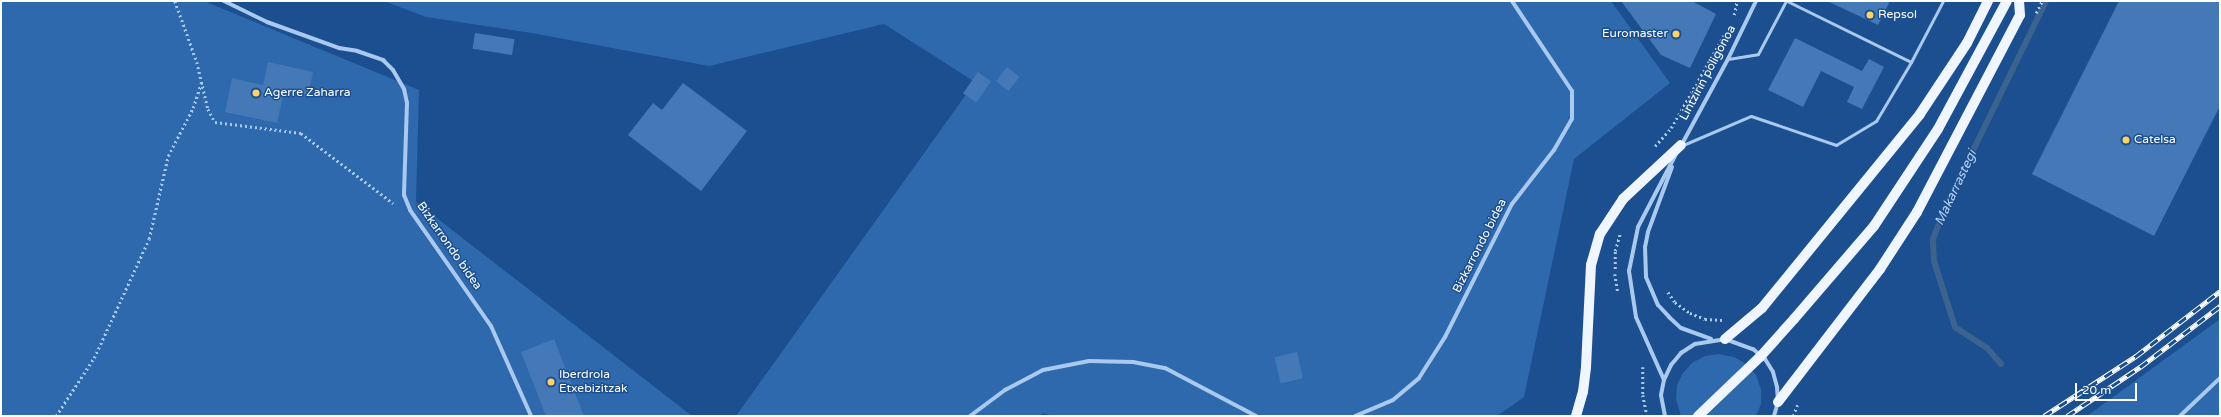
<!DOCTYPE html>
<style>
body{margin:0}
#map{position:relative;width:2221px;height:417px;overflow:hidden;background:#1b4f8f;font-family:"Varela Round",sans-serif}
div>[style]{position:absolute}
.green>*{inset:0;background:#2e69ad}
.stream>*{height:6px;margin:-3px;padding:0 3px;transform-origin:3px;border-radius:3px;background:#3c6290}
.building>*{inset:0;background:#4478b7;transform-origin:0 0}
.path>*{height:2.5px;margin-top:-1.25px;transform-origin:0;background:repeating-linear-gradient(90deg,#a9c9ee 0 2px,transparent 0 5px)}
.service>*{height:3px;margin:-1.5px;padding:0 1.5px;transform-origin:1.5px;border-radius:1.5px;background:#a9c9ee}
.minor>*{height:4px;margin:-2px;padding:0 2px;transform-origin:2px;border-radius:2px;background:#a9c9ee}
.primary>*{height:10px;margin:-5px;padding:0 5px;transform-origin:5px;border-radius:5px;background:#f0f6ff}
.rail>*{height:4.5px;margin-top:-2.25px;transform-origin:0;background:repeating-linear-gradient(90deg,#1b4f8f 0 9px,#fff 0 18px);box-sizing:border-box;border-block:1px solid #fff}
.primary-bridge>*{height:10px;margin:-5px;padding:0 5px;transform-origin:5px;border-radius:5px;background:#f0f6ff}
.dots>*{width:11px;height:11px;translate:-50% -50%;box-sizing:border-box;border:2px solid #1b4f8f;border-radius:50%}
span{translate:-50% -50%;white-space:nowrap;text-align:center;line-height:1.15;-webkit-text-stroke:3px #1b4f8f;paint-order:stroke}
.poi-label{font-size:12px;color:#fff}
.left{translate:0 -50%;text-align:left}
.right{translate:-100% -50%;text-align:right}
.street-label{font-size:12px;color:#fff}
.water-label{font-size:13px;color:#b5d3f5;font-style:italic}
.frame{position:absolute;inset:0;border:2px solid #fff;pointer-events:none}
.scale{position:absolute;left:2075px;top:383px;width:62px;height:18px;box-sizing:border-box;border:2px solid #fff;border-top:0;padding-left:5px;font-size:12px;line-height:14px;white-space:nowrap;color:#fff;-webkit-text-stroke:3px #1b4f8f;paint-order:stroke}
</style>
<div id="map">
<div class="green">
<div style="clip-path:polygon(1px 1px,204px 1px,419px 90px,416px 202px,692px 416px,1px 416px)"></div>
<div style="clip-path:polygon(384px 1px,1611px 1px,1670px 83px,1574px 159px,1524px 397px,1497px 416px,1052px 416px,1043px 413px,1040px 416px,736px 416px,975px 82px,884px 24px,709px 66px,532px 33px,426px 17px)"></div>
<div style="clip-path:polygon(2220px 319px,2220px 416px,2087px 416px)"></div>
<div style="clip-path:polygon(1719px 354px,1734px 357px,1746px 364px,1756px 375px,1761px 389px,1761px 404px,1756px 416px,1681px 416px,1676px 399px,1677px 385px,1683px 373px,1692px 363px,1705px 356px)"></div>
</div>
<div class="stream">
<div style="left:2001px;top:364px;width:21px;rotate:-131deg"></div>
<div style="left:1987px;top:348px;width:38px;rotate:-147deg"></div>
<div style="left:1955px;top:327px;width:69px;rotate:-107.7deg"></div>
<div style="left:1934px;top:261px;width:22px;rotate:-93deg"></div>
<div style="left:1933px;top:239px;width:31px;rotate:-69deg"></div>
<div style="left:1944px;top:210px;width:233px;rotate:-64deg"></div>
</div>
<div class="building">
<div style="clip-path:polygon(1621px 1px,1692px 1px,1716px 14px,1690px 68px,1661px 55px)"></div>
<div style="clip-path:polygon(1827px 1px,1890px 1px,1878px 25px)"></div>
<div style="clip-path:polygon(2119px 1px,2220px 1px,2220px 106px,2154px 236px,2032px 174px)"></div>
<div style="left:475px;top:33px;width:40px;height:16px;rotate:9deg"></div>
<div style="clip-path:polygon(1795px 38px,1862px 71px,1869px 59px,1884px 67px,1862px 109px,1847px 102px,1854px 87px,1821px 71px,1803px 107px,1768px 90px)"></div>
<div style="clip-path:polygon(268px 62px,313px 72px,308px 96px,284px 91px,277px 123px,225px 112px,232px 78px,263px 85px)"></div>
<div style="left:1007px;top:67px;width:16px;height:18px;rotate:38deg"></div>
<div style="left:978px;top:72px;width:16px;height:26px;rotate:35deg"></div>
<div style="clip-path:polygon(683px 83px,747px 131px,701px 191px,628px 135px,653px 103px,662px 110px)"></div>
<div style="clip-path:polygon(554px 339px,584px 416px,546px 416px,521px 352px)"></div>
<div style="left:1297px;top:352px;width:27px;height:23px;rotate:77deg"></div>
</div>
<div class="path">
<div style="left:175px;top:1px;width:65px;rotate:70.2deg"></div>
<div style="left:197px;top:62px;width:48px;rotate:76.8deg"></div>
<div style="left:208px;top:109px;width:15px;rotate:62deg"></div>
<div style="left:215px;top:122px;width:87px;rotate:7.3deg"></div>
<div style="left:301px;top:133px;width:116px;rotate:37.3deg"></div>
<div style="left:2036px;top:13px;width:13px;rotate:-63deg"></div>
<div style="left:1734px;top:15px;width:14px;rotate:-78deg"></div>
<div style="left:1655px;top:146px;width:24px;rotate:-48deg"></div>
<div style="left:1671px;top:128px;width:107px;rotate:-60.3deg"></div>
<div style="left:1615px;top:269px;width:18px;rotate:-90deg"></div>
<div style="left:1615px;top:251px;width:19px;rotate:-74deg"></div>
<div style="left:1615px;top:274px;width:19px;rotate:81deg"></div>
<div style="left:1668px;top:292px;width:12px;rotate:55deg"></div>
<div style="left:1675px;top:302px;width:19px;rotate:36deg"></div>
<div style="left:1690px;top:313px;width:16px;rotate:22deg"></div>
<div style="left:1705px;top:319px;width:18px;rotate:3deg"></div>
<div style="left:1643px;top:367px;width:28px;rotate:90deg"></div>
<div style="left:1643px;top:395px;width:21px;rotate:79deg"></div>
<div style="left:56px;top:416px;width:69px;rotate:-56.8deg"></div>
<div style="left:94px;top:358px;width:131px;rotate:-65.2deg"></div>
<div style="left:149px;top:239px;width:85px;rotate:-77.1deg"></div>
<div style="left:168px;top:156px;width:54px;rotate:-62.5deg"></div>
<div style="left:193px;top:108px;width:28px;rotate:-72deg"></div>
<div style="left:1793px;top:416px;width:14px;rotate:-69deg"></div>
</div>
<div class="service">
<div style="left:1787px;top:1px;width:138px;rotate:26.2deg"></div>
<div style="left:1728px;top:59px;width:30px;rotate:-9deg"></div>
<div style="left:1758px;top:54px;width:60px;rotate:-62.2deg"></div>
<div style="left:1683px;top:145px;width:74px;rotate:-23.1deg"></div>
<div style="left:1751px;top:116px;width:90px;rotate:18.8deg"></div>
<div style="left:1836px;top:145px;width:47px;rotate:-31deg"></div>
<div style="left:1876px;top:121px;width:69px;rotate:-59.3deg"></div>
<div style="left:1911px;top:62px;width:69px;rotate:-62.3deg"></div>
</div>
<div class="minor">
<div style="left:224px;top:1px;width:48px;rotate:26deg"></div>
<div style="left:267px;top:22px;width:77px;rotate:19.9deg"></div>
<div style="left:339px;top:48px;width:18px;rotate:9deg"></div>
<div style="left:357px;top:51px;width:28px;rotate:19deg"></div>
<div style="left:383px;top:60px;width:14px;rotate:45deg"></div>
<div style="left:393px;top:70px;width:22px;rotate:60deg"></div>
<div style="left:404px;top:89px;width:14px;rotate:78deg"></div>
<div style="left:407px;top:103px;width:92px;rotate:91.9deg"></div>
<div style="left:404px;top:195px;width:16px;rotate:68deg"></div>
<div style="left:410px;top:210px;width:141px;rotate:55.1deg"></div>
<div style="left:491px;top:326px;width:98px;rotate:66deg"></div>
<div style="left:1682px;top:144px;width:97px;rotate:-61.6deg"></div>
<div style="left:1728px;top:59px;width:64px;rotate:-64.2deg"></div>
<div style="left:1672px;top:167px;width:69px;rotate:110.3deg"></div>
<div style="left:1648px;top:232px;width:15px;rotate:101deg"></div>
<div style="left:1645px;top:247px;width:30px;rotate:88deg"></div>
<div style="left:1646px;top:277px;width:30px;rotate:67deg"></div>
<div style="left:1658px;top:305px;width:16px;rotate:47deg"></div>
<div style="left:1669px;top:317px;width:16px;rotate:43deg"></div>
<div style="left:1681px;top:328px;width:32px;rotate:20deg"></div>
<div style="left:1664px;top:380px;width:69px;rotate:-114deg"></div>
<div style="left:1636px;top:317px;width:47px;rotate:-98.7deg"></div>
<div style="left:1629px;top:271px;width:45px;rotate:-78.4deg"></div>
<div style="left:1638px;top:227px;width:82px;rotate:-62.5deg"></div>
<div style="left:970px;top:416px;width:44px;rotate:-36.6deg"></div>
<div style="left:1005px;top:390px;width:43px;rotate:-27.8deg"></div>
<div style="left:1043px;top:370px;width:47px;rotate:-11.1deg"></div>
<div style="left:1089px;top:361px;width:44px;rotate:1.3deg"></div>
<div style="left:1133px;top:362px;width:33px;rotate:11deg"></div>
<div style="left:1165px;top:368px;width:103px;rotate:27.8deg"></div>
<div style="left:1355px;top:416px;width:41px;rotate:-22.8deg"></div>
<div style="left:1393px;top:400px;width:34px;rotate:-40deg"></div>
<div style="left:1419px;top:378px;width:49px;rotate:-57.6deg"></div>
<div style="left:1445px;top:337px;width:149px;rotate:-63.3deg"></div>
<div style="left:1512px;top:204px;width:68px;rotate:-52.1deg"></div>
<div style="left:1554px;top:150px;width:36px;rotate:-60deg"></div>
<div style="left:1572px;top:119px;width:28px;rotate:-90deg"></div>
<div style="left:1572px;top:91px;width:108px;rotate:-123.7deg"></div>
<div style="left:1665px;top:416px;width:21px;rotate:-101deg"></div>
<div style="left:1661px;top:395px;width:15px;rotate:-79deg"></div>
<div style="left:1664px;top:380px;width:17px;rotate:-65deg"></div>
<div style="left:1671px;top:365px;width:16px;rotate:-50deg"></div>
<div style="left:1681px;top:353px;width:17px;rotate:-33deg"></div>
<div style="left:1695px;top:344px;width:30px;rotate:-9deg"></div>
<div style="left:1725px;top:339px;width:30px;rotate:20deg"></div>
<div style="left:1753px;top:349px;width:16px;rotate:40deg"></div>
<div style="left:1765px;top:359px;width:15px;rotate:58deg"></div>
<div style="left:1773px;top:372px;width:16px;rotate:75deg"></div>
<div style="left:1777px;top:387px;width:15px;rotate:86deg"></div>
<div style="left:1778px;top:402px;width:15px;rotate:106deg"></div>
<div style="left:2180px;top:416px;width:55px;rotate:-43.5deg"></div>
</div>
<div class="primary">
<div style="left:1794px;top:319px;width:123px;rotate:-49.3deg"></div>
<div style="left:1874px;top:226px;width:116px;rotate:-56.6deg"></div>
<div style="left:1938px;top:129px;width:145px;rotate:-61.7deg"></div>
<div style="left:1725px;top:339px;width:48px;rotate:-40deg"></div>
<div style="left:1762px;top:308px;width:250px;rotate:-50.8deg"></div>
<div style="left:1920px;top:114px;width:85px;rotate:-56.5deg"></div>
<div style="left:1967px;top:43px;width:47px;rotate:-63.4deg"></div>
<div style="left:1778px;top:402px;width:168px;rotate:-52.5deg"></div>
<div style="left:1880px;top:269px;width:68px;rotate:-57deg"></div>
<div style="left:1917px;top:212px;width:222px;rotate:-62.4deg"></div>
<div style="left:2020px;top:15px;width:14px;rotate:-94deg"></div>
<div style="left:1576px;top:416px;width:25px;rotate:-74deg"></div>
<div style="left:1583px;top:392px;width:25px;rotate:-83deg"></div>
<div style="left:1586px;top:367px;width:102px;rotate:-87.2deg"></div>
<div style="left:1591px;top:265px;width:32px;rotate:-74deg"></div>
<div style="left:1600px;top:234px;width:42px;rotate:-56.7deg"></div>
<div style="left:1623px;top:199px;width:79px;rotate:-43deg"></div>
</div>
<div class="rail">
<div style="left:2044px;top:416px;width:110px;rotate:-33.1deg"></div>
<div style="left:2136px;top:356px;width:106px;rotate:-37.7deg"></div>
<div style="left:2067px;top:416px;width:88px;rotate:-33.9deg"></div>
<div style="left:2140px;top:367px;width:101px;rotate:-37.3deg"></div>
</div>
<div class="primary-bridge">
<div style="left:1698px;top:416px;width:86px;rotate:-43.6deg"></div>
<div style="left:1760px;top:357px;width:51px;rotate:-48.2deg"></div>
</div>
<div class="dots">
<div style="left:1870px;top:15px;background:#ffd166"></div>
<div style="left:1676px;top:34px;background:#ffd166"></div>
<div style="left:256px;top:93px;background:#ffd166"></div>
<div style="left:2126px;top:140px;background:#ffd166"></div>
<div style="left:551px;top:382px;background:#ffd166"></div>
</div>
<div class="poi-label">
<span class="left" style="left:1878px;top:15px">Repsol</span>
<span class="right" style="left:1668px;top:34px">Euromaster</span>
<span class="left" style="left:264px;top:93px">Agerre Zaharra</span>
<span class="left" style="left:2134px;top:140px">Catelsa</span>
<span class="left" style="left:559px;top:382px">Iberdrola<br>Etxebizitzak</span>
</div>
<div class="street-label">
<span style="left:1708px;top:73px;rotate:-62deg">Lintzirin poligonoa</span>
<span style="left:449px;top:246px;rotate:55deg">Bizkarrondo bidea</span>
<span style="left:1480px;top:246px;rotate:-63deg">Bizkarrondo bidea</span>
</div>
<div class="water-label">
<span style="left:1956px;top:188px;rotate:-65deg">Makarrastegi</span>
</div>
<div class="frame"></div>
<div class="scale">20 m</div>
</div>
